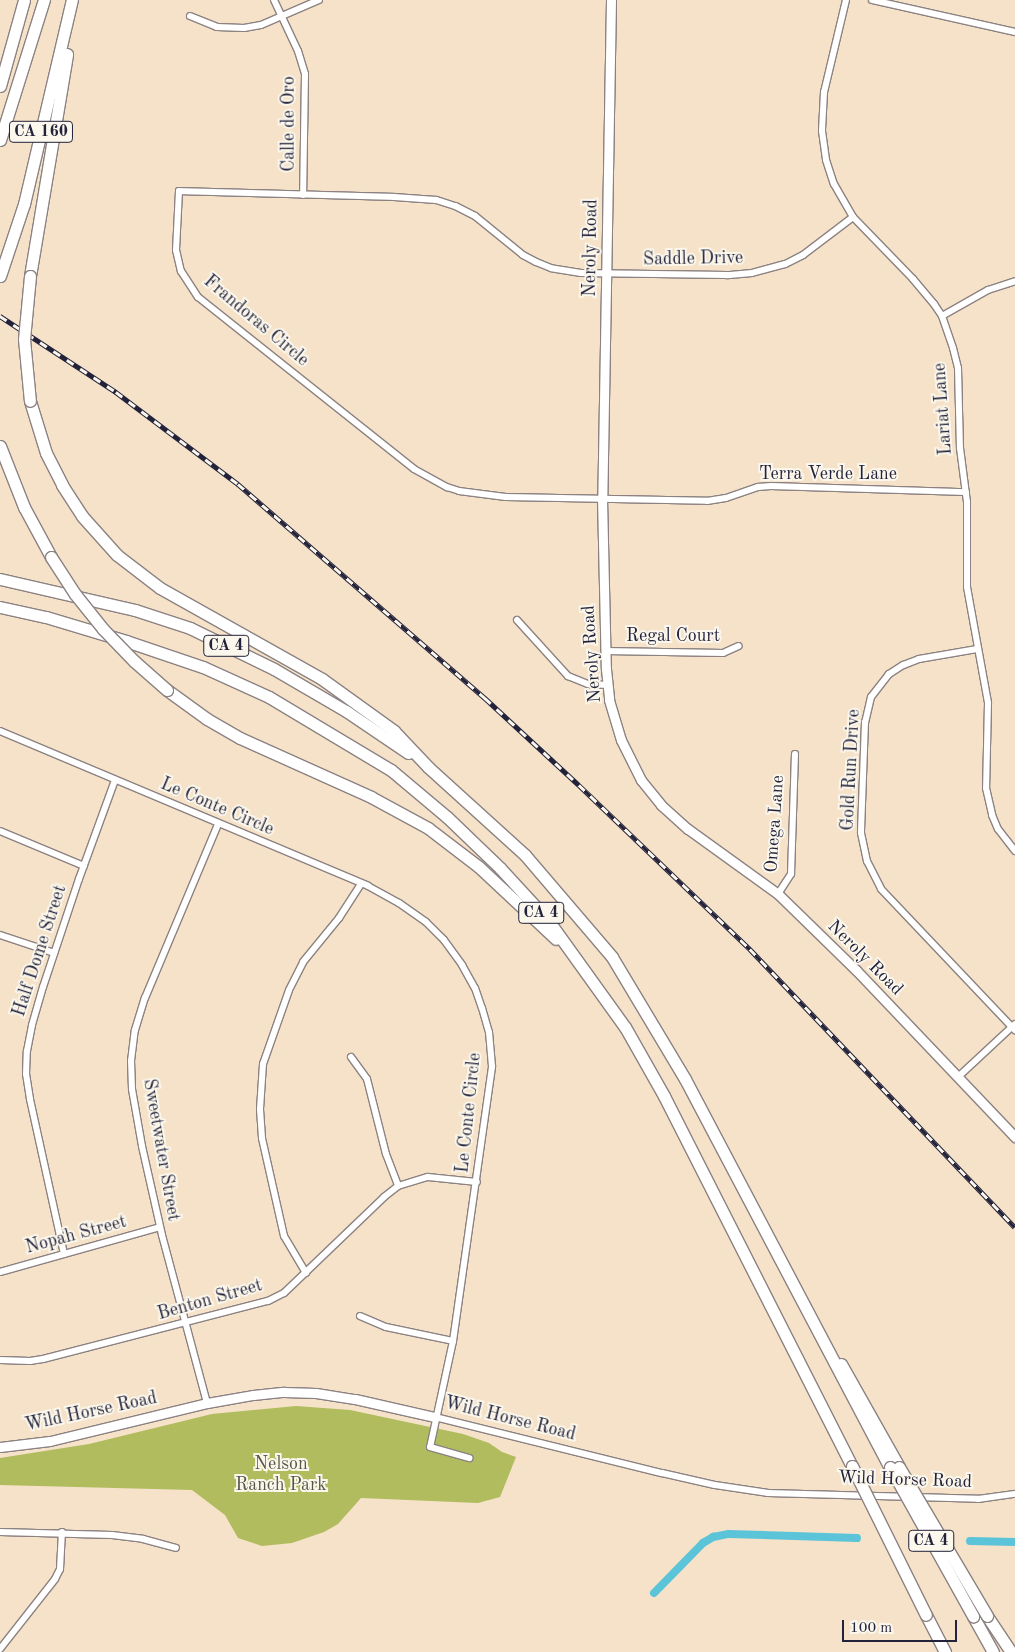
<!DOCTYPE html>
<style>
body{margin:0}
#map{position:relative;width:1015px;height:1652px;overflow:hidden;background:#f5e2c8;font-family:"Old Standard TT",serif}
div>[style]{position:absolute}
.green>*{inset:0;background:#b0bc5d}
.canal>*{height:8px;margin:-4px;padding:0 4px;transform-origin:4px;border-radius:4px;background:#5cc4d9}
.roads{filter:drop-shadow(1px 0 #8c8282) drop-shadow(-1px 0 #8c8282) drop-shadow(0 1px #8c8282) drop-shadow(0 -1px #8c8282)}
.street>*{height:6px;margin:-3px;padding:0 3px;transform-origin:3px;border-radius:3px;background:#fff}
.secondary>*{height:9px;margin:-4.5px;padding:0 4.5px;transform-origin:4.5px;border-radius:4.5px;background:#fff}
.highway>*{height:11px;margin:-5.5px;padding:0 5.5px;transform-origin:5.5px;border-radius:5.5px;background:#fff}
.rail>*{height:4.5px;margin-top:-2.25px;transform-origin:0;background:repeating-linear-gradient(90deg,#fbf7ec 0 8px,#22223b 0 16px);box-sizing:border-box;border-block:1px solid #22223b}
.bridges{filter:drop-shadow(1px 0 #8c8282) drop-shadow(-1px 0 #8c8282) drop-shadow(0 1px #8c8282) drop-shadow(0 -1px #8c8282)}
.highway-bridge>*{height:11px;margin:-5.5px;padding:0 5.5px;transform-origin:5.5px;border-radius:5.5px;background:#fff}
span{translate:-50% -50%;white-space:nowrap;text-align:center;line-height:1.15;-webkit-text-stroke:4px #fbf7ec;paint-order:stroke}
.shield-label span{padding:1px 4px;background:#fbf7ec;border:1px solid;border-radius:4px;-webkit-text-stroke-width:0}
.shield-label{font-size:16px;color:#22223b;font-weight:700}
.street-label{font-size:18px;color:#22223b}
.park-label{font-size:18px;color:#545847}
.scale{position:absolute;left:842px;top:1620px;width:115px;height:22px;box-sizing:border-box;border:2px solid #22223b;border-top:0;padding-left:6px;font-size:15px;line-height:18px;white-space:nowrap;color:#22223b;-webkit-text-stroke:4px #fbf7ec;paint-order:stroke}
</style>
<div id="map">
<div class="green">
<div style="clip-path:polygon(296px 1406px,350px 1410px,463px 1434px,489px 1443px,502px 1452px,516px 1457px,500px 1497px,478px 1503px,361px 1498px,338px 1524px,324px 1532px,292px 1543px,262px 1546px,238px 1538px,225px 1515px,192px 1490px,0 1485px,0 1458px,89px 1444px,212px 1414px)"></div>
</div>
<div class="canal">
<div style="left:970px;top:1541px;width:45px;rotate:1.3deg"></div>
<div style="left:654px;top:1593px;width:70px;rotate:-45.6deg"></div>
<div style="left:703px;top:1543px;width:12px;rotate:-31deg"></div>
<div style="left:713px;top:1537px;width:16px;rotate:-11deg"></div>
<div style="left:729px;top:1534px;width:128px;rotate:1.8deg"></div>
</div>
<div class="roads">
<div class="street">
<div style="left:274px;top:0;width:56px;rotate:64.8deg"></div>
<div style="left:298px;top:51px;width:24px;rotate:73deg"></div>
<div style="left:305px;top:74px;width:121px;rotate:90.9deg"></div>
<div style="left:846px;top:0;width:95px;rotate:103.4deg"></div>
<div style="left:824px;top:92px;width:39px;rotate:93deg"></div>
<div style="left:822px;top:131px;width:29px;rotate:82deg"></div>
<div style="left:826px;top:160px;width:25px;rotate:72deg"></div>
<div style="left:834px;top:184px;width:38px;rotate:60deg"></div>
<div style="left:853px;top:217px;width:86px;rotate:45.9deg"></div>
<div style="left:913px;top:279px;width:33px;rotate:50deg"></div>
<div style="left:934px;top:304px;width:14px;rotate:56deg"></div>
<div style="left:942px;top:316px;width:34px;rotate:71deg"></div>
<div style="left:953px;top:348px;width:21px;rotate:76deg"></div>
<div style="left:958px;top:368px;width:80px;rotate:88.6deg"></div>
<div style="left:960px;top:448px;width:54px;rotate:82.6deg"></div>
<div style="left:967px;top:502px;width:85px;rotate:90deg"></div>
<div style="left:967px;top:587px;width:118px;rotate:79.7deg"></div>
<div style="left:988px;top:703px;width:85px;rotate:91.3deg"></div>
<div style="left:986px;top:788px;width:28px;rotate:77deg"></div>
<div style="left:992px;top:815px;width:15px;rotate:67deg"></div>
<div style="left:998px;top:829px;width:28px;rotate:52deg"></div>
<div style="left:872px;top:0;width:147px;rotate:12.6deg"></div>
<div style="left:190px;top:16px;width:29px;rotate:22deg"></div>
<div style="left:217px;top:27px;width:27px;rotate:2deg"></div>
<div style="left:244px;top:28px;width:17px;rotate:-10deg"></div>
<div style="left:261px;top:25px;width:63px;rotate:-23.3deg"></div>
<div style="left:853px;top:217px;width:63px;rotate:142.8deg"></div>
<div style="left:803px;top:255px;width:20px;rotate:153deg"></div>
<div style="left:785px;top:264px;width:34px;rotate:165deg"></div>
<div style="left:752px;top:273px;width:25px;rotate:175deg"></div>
<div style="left:727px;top:275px;width:146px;rotate:-179.2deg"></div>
<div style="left:581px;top:273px;width:30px;rotate:-171deg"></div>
<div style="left:551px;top:268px;width:16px;rotate:-158deg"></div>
<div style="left:536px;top:262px;width:15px;rotate:-152deg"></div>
<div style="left:523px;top:255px;width:62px;rotate:-140.9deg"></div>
<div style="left:475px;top:216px;width:22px;rotate:-153deg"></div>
<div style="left:455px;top:206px;width:20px;rotate:-162deg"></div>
<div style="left:436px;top:200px;width:42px;rotate:-175.9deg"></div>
<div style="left:394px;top:197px;width:215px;rotate:-178.4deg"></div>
<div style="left:179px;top:191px;width:59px;rotate:92.9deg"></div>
<div style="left:176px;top:250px;width:22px;rotate:77deg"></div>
<div style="left:181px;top:271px;width:31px;rotate:57deg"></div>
<div style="left:198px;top:297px;width:276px;rotate:38.5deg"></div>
<div style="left:414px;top:469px;width:38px;rotate:29deg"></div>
<div style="left:447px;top:487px;width:13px;rotate:18deg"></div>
<div style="left:459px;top:491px;width:47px;rotate:7.3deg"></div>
<div style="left:506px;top:497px;width:201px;rotate:1.1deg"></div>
<div style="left:707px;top:501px;width:19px;rotate:-9deg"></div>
<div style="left:726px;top:498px;width:34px;rotate:-19deg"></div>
<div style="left:758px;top:487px;width:13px;rotate:-4deg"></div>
<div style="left:771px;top:486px;width:195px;rotate:1.8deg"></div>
<div style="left:942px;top:316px;width:53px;rotate:-29.5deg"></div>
<div style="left:988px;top:290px;width:28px;rotate:-18deg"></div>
<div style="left:517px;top:620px;width:76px;rotate:47.7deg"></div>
<div style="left:568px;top:676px;width:22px;rotate:22deg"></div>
<div style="left:588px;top:684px;width:20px;rotate:3deg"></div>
<div style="left:977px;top:649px;width:59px;rotate:170.2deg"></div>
<div style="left:919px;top:659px;width:17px;rotate:159deg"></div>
<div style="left:903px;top:665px;width:17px;rotate:147deg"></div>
<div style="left:889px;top:674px;width:29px;rotate:128deg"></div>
<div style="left:871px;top:697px;width:26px;rotate:103deg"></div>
<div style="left:865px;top:722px;width:111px;rotate:92.1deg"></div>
<div style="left:861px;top:833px;width:29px;rotate:78deg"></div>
<div style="left:867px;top:861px;width:31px;rotate:63deg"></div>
<div style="left:881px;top:889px;width:195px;rotate:46.5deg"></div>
<div style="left:605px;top:651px;width:118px;rotate:1deg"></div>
<div style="left:723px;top:653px;width:17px;rotate:-24deg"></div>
<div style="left:0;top:731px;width:399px;rotate:22.8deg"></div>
<div style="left:368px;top:886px;width:35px;rotate:29deg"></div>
<div style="left:399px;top:903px;width:33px;rotate:35deg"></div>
<div style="left:426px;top:922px;width:25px;rotate:45deg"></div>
<div style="left:444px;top:940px;width:31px;rotate:54deg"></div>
<div style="left:462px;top:965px;width:26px;rotate:61deg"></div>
<div style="left:475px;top:988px;width:21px;rotate:71deg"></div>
<div style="left:482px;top:1008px;width:25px;rotate:74deg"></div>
<div style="left:489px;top:1032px;width:35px;rotate:85deg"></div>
<div style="left:492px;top:1067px;width:277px;rotate:98.1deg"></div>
<div style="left:453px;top:1341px;width:108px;rotate:102.2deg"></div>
<div style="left:430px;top:1447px;width:41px;rotate:15.8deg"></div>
<div style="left:0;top:831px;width:91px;rotate:22.6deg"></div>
<div style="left:778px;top:894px;width:24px;rotate:-57deg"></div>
<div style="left:791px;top:874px;width:120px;rotate:-88.1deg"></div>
<div style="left:0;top:935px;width:57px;rotate:18.4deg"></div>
<div style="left:351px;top:1057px;width:27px;rotate:54deg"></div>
<div style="left:367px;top:1079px;width:77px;rotate:75.8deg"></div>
<div style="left:386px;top:1154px;width:34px;rotate:69deg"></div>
<div style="left:958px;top:1077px;width:78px;rotate:-42.9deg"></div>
<div style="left:64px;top:1254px;width:159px;rotate:-102.4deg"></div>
<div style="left:30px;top:1099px;width:25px;rotate:-99deg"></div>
<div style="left:26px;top:1074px;width:23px;rotate:-88deg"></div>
<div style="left:27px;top:1051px;width:26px;rotate:-79deg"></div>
<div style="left:32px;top:1025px;width:40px;rotate:-74deg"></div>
<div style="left:43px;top:987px;width:114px;rotate:-71.6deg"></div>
<div style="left:79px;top:879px;width:105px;rotate:-70deg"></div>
<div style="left:0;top:1272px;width:166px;rotate:-15.7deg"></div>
<div style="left:306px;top:1273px;width:43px;rotate:-120.7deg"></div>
<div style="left:284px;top:1236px;width:100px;rotate:-102.7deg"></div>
<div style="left:262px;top:1138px;width:29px;rotate:-94deg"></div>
<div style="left:260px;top:1109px;width:45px;rotate:-86.2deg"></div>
<div style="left:263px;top:1064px;width:78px;rotate:-70.6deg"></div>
<div style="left:289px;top:990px;width:31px;rotate:-63deg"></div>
<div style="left:303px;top:962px;width:57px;rotate:-50.7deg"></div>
<div style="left:339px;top:918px;width:40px;rotate:-57.1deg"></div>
<div style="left:360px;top:1316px;width:28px;rotate:23deg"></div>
<div style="left:386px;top:1327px;width:68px;rotate:11.8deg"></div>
<div style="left:0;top:1360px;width:30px;rotate:2deg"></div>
<div style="left:30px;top:1361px;width:13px;rotate:-9deg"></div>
<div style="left:43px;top:1359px;width:232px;rotate:-14.5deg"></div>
<div style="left:268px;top:1301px;width:18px;rotate:-27deg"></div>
<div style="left:284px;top:1293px;width:139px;rotate:-43.8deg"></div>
<div style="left:384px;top:1197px;width:18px;rotate:-38deg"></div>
<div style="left:398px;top:1186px;width:31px;rotate:-17deg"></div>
<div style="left:428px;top:1177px;width:49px;rotate:5.8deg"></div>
<div style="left:207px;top:1403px;width:174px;rotate:-105deg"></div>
<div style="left:162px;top:1235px;width:91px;rotate:-102.7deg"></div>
<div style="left:142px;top:1146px;width:58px;rotate:-100deg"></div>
<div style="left:132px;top:1089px;width:28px;rotate:-92deg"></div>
<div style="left:131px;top:1061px;width:31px;rotate:-83deg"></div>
<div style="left:135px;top:1030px;width:34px;rotate:-73deg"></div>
<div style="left:145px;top:998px;width:189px;rotate:-67.2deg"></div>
<div style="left:435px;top:1417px;width:234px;rotate:13.9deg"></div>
<div style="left:662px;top:1473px;width:54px;rotate:12.8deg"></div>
<div style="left:715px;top:1485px;width:54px;rotate:8.6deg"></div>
<div style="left:768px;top:1493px;width:210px;rotate:1.6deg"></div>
<div style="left:978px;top:1499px;width:37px;rotate:-8deg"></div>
<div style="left:0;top:1532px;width:112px;rotate:1.5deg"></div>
<div style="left:112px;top:1535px;width:31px;rotate:7deg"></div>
<div style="left:143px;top:1539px;width:34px;rotate:15deg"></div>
<div style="left:0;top:1649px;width:89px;rotate:-51.8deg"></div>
<div style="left:55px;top:1579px;width:11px;rotate:-63deg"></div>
<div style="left:60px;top:1569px;width:37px;rotate:-87deg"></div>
</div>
<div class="secondary">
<div style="left:611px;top:0;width:498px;rotate:91deg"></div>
<div style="left:602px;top:498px;width:171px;rotate:88.7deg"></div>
<div style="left:606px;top:669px;width:31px;rotate:84deg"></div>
<div style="left:609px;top:700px;width:42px;rotate:73.3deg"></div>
<div style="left:621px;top:740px;width:45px;rotate:63.4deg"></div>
<div style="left:641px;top:780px;width:32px;rotate:51deg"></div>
<div style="left:661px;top:805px;width:36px;rotate:42deg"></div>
<div style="left:688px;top:829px;width:111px;rotate:35.8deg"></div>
<div style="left:778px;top:894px;width:109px;rotate:44.3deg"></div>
<div style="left:856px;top:970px;width:231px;rotate:46.4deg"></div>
<div style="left:0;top:1447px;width:50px;rotate:-6.8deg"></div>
<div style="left:50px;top:1441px;width:162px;rotate:-13.6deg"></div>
<div style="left:207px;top:1403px;width:47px;rotate:-9.9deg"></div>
<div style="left:253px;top:1395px;width:31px;rotate:-6deg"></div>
<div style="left:284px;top:1392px;width:32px;rotate:2deg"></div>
<div style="left:316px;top:1393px;width:39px;rotate:9deg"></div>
<div style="left:355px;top:1399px;width:82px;rotate:12.7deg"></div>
</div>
<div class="highway">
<div style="left:0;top:86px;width:89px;rotate:-74.4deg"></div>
<div style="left:0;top:140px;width:147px;rotate:-72.6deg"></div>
<div style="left:0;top:276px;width:76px;rotate:-71.6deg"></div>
<div style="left:24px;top:204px;width:210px;rotate:-76.8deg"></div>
<div style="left:30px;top:276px;width:225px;rotate:-80.5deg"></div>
<div style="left:30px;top:401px;width:54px;rotate:72.9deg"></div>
<div style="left:46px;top:453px;width:36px;rotate:63deg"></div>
<div style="left:62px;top:485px;width:37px;rotate:57deg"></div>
<div style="left:82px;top:516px;width:52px;rotate:48.1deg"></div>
<div style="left:117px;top:555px;width:54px;rotate:37.5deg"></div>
<div style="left:160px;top:588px;width:186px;rotate:29.3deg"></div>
<div style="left:322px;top:679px;width:89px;rotate:35.8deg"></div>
<div style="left:394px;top:731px;width:50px;rotate:46.6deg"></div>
<div style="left:428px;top:767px;width:131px;rotate:42.2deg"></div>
<div style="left:525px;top:855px;width:134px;rotate:49.5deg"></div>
<div style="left:612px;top:957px;width:142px;rotate:59.1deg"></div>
<div style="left:685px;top:1079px;width:439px;rotate:62.2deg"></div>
<div style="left:0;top:446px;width:66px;rotate:68.5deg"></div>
<div style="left:24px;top:507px;width:57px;rotate:61.6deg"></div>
<div style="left:0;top:579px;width:139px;rotate:12.9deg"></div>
<div style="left:135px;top:610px;width:58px;rotate:18.1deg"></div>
<div style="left:190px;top:628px;width:93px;rotate:26deg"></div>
<div style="left:274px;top:669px;width:83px;rotate:30.3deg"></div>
<div style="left:346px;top:711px;width:75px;rotate:34.1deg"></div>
<div style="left:0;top:607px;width:47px;rotate:12.3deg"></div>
<div style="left:46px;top:617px;width:84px;rotate:16.7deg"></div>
<div style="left:126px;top:641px;width:81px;rotate:18.7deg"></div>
<div style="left:203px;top:667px;width:72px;rotate:24.4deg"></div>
<div style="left:269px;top:697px;width:142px;rotate:30.9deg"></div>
<div style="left:391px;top:770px;width:73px;rotate:40deg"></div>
<div style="left:447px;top:817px;width:74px;rotate:43.9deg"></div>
<div style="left:500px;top:868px;width:71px;rotate:47.3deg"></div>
<div style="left:548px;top:920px;width:132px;rotate:54.3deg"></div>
<div style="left:625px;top:1027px;width:79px;rotate:60.5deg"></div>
<div style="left:664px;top:1096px;width:415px;rotate:63.1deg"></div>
<div style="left:167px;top:690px;width:49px;rotate:35.9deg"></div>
<div style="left:207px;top:719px;width:38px;rotate:30deg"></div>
<div style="left:240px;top:738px;width:144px;rotate:24.2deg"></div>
<div style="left:371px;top:797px;width:65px;rotate:28.5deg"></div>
<div style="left:428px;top:828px;width:64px;rotate:37.4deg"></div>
<div style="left:479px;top:867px;width:105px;rotate:43.1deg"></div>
<div style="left:841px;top:1364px;width:118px;rotate:60.6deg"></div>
<div style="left:926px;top:1615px;width:42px;rotate:62.8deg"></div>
<div style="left:973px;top:1616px;width:41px;rotate:60.9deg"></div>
<div style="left:987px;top:1616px;width:43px;rotate:56.3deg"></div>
</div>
</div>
<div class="rail">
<div style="left:0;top:316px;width:139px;rotate:33.2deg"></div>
<div style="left:116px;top:392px;width:153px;rotate:37deg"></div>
<div style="left:238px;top:484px;width:327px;rotate:40.9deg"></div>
<div style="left:485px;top:698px;width:128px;rotate:42.8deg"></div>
<div style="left:579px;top:785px;width:237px;rotate:43.8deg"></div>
<div style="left:750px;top:949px;width:384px;rotate:46.4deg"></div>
</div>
<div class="bridges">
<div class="highway-bridge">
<div style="left:30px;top:276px;width:63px;rotate:95.4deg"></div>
<div style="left:24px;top:339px;width:62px;rotate:84.5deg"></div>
<div style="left:51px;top:557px;width:44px;rotate:57deg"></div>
<div style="left:75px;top:594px;width:45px;rotate:51.3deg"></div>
<div style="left:103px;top:629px;width:45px;rotate:45.9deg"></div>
<div style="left:134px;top:661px;width:44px;rotate:41.3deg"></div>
<div style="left:852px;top:1466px;width:166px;rotate:63.6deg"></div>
<div style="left:890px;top:1467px;width:171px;rotate:60.9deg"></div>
<div style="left:899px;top:1467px;width:173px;rotate:59.4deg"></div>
</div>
</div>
<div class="shield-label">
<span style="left:41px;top:132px">CA 160</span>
<span style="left:226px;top:646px">CA 4</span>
<span style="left:541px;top:913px">CA 4</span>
<span style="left:931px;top:1541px">CA 4</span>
</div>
<div class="street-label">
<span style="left:289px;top:124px;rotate:-90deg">Calle de Oro</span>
<span style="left:591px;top:248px;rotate:-89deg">Neroly Road</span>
<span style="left:693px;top:259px;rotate:-1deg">Saddle Drive</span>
<span style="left:256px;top:321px;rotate:40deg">Frandoras Circle</span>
<span style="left:943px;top:409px;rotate:-94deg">Lariat Lane</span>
<span style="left:828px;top:474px">Terra Verde Lane</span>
<span style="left:673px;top:636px">Regal Court</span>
<span style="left:592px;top:654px;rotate:-94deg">Neroly Road</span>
<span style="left:851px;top:770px;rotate:-87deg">Gold Run Drive</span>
<span style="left:217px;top:807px;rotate:23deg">Le Conte Circle</span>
<span style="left:775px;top:824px;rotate:-86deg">Omega Lane</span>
<span style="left:40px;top:951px;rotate:-72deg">Half Dome Street</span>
<span style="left:865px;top:958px;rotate:45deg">Neroly Road</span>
<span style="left:469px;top:1113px;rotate:-84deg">Le Conte Circle</span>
<span style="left:161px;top:1150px;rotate:80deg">Sweetwater Street</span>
<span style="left:76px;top:1235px;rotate:-15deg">Nopah Street</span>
<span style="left:210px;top:1300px;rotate:-16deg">Benton Street</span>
<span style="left:91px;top:1412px;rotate:-12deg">Wild Horse Road</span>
<span style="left:510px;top:1419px;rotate:14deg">Wild Horse Road</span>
<span style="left:905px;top:1480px;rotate:2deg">Wild Horse Road</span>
</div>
<div class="park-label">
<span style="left:281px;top:1475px">Nelson<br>Ranch Park</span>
</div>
<div class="scale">100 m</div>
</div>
